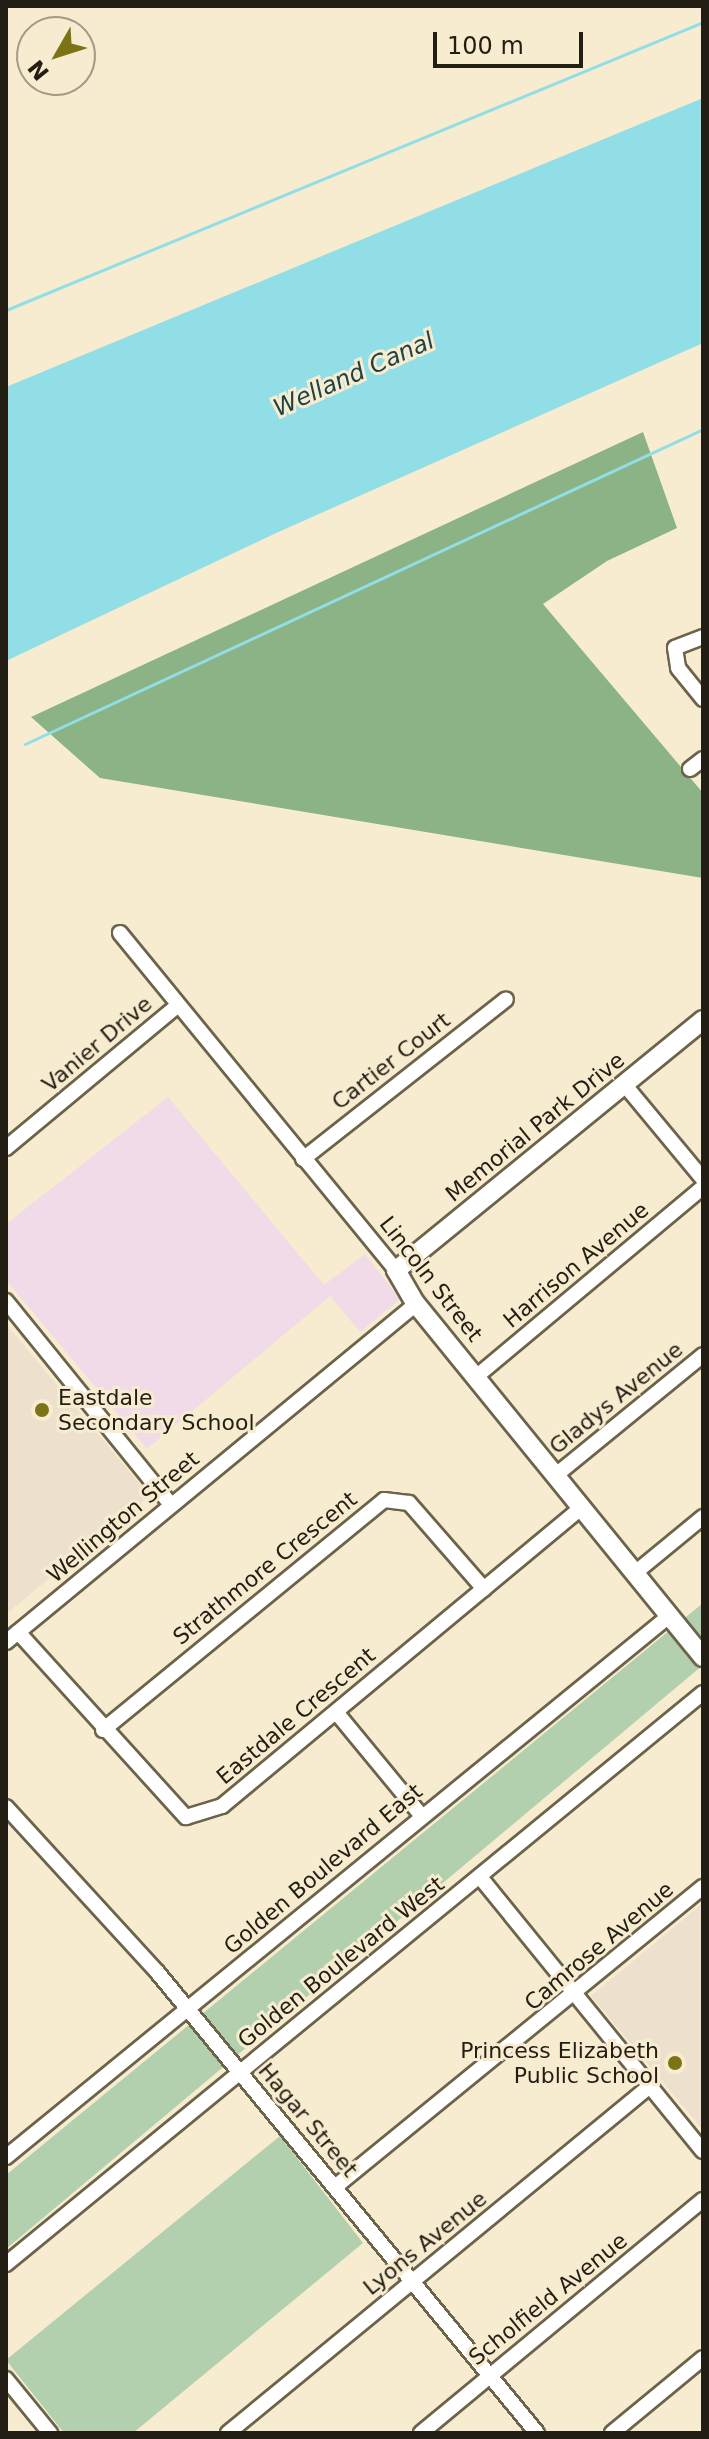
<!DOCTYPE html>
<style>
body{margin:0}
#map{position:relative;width:709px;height:2439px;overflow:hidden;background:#f7ecd0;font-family:"DejaVu Sans",sans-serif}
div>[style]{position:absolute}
.commercial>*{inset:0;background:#f1dbe9}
.education>*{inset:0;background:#ede1cd}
.green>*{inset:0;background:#b2cfae}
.forest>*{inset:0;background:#8bb386}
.water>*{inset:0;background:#91dee7}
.stream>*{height:3px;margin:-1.5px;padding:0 1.5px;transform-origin:1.5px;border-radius:1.5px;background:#91dee7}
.roads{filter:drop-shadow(2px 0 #6c634b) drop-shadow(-2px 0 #6c634b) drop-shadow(0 2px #6c634b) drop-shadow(0 -2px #6c634b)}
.minor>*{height:14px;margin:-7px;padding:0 7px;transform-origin:7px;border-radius:7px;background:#fff}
.major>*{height:18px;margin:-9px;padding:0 9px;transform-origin:9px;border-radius:9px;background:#fff}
.dots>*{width:22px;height:22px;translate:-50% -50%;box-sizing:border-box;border:4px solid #f7ecd0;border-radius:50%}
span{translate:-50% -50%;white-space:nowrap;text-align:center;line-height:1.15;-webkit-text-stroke:6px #f7ecd0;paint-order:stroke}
.street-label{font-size:22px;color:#221e14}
.poi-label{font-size:22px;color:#221e14}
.left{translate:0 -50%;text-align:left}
.right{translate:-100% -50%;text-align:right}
.water-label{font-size:24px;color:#1e4347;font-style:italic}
.frame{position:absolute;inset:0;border:8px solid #221e14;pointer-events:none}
.north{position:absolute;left:16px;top:16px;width:80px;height:80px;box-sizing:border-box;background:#f7ecd0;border:2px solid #a29a85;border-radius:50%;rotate:231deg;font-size:22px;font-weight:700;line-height:32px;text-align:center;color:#221e14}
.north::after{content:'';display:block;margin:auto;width:28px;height:36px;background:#7c7316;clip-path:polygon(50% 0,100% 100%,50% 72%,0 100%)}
.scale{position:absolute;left:433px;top:32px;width:150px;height:36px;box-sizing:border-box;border:4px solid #221e14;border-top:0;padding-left:10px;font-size:24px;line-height:28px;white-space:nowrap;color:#221e14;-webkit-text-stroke:6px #f7ecd0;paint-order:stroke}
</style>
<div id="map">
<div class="commercial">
<div style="clip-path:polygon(168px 1097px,324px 1285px,365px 1254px,400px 1299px,360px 1332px,330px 1296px,147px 1449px,6px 1280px,6px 1224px)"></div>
</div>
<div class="education">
<div style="clip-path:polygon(6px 1324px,150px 1496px,6px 1614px)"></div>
<div style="clip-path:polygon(703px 1903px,703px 2130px,591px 1996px)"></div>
</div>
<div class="green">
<div style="clip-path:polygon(703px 1603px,703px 1665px,6px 2249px,6px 2175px)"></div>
<div style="clip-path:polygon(280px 2136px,363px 2243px,133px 2433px,64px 2433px,6px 2360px)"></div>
</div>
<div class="forest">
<div style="clip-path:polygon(643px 432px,677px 528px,607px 561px,543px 604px,703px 793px,703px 878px,100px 778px,31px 717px)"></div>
</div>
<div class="water">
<div style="clip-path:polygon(703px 98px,703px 343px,274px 534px,6px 661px,6px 387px)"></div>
</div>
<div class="stream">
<div style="left:6px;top:310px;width:754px;rotate:-22.45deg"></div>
<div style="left:25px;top:744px;width:748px;rotate:-24.92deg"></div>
</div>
<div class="roads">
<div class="minor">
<div style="left:703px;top:637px;width:30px;rotate:159deg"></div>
<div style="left:675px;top:648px;width:20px;rotate:81deg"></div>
<div style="left:678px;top:668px;width:40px;rotate:51deg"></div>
<div style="left:690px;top:769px;width:16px;rotate:-38deg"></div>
<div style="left:120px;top:933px;width:436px;rotate:50.7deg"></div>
<div style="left:624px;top:1084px;width:124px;rotate:50.3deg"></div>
<div style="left:6px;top:1148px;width:224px;rotate:-39.7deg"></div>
<div style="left:303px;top:1159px;width:258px;rotate:-38.2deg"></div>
<div style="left:6px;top:1301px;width:262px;rotate:51deg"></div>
<div style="left:477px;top:1376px;width:295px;rotate:-39.9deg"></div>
<div style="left:556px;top:1475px;width:190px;rotate:-39.2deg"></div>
<div style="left:635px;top:1573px;width:88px;rotate:-39.5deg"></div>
<div style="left:18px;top:1632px;width:250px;rotate:47.8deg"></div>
<div style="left:186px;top:1817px;width:38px;rotate:-17deg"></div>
<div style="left:222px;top:1806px;width:468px;rotate:-39.7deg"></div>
<div style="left:6px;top:1642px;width:531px;rotate:-39.5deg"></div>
<div style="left:336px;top:1712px;width:132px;rotate:50.5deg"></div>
<div style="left:103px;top:1730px;width:363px;rotate:-39.3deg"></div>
<div style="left:384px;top:1500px;width:25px;rotate:7deg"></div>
<div style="left:409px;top:1503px;width:114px;rotate:48.9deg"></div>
<div style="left:6px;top:1807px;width:225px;rotate:47.5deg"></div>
<div style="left:158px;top:1973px;width:596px;rotate:50.51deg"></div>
<div style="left:480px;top:1877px;width:353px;rotate:50.9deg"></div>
<div style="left:6px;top:2157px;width:856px;rotate:-39.21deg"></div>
<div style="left:335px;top:2187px;width:475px;rotate:-39.2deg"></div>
<div style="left:6px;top:2264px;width:901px;rotate:-39.33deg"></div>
<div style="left:6px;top:2379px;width:70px;rotate:50.8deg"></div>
<div style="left:228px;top:2433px;width:546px;rotate:-39.43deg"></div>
<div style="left:421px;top:2433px;width:366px;rotate:-39.6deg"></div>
<div style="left:612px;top:2433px;width:118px;rotate:-39.5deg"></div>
</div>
<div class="major">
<div style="left:703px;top:1020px;width:396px;rotate:140.8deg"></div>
<div style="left:396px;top:1270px;width:39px;rotate:60deg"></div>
<div style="left:416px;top:1304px;width:455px;rotate:50.9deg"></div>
</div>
</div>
<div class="dots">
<div style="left:42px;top:1410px;background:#7c7316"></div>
<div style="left:675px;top:2063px;background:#7c7316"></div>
</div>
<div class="street-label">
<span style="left:97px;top:1044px;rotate:-40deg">Vanier Drive</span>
<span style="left:391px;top:1061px;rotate:-38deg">Cartier Court</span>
<span style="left:535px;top:1127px;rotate:-39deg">Memorial Park Drive</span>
<span style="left:576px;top:1265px;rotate:-40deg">Harrison Avenue</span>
<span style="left:431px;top:1279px;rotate:52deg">Lincoln Street</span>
<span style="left:616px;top:1398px;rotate:-39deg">Gladys Avenue</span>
<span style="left:123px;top:1517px;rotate:-40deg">Wellington Street</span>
<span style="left:265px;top:1568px;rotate:-39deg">Strathmore Crescent</span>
<span style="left:296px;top:1716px;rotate:-40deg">Eastdale Crescent</span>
<span style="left:323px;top:1869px;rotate:-40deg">Golden Boulevard East</span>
<span style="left:599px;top:1946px;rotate:-40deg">Camrose Avenue</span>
<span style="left:341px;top:1962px;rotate:-39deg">Golden Boulevard West</span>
<span style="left:308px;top:2120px;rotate:50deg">Hagar Street</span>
<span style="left:425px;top:2243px;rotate:-39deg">Lyons Avenue</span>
<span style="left:548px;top:2299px;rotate:-39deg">Scholfield Avenue</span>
</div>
<div class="poi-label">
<span class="left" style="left:58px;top:1410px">Eastdale<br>Secondary School</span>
<span class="right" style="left:659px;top:2063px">Princess Elizabeth<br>Public School</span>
</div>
<div class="water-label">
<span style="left:354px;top:375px;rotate:-24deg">Welland Canal</span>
</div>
<div class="frame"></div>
<div class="north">N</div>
<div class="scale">100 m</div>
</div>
